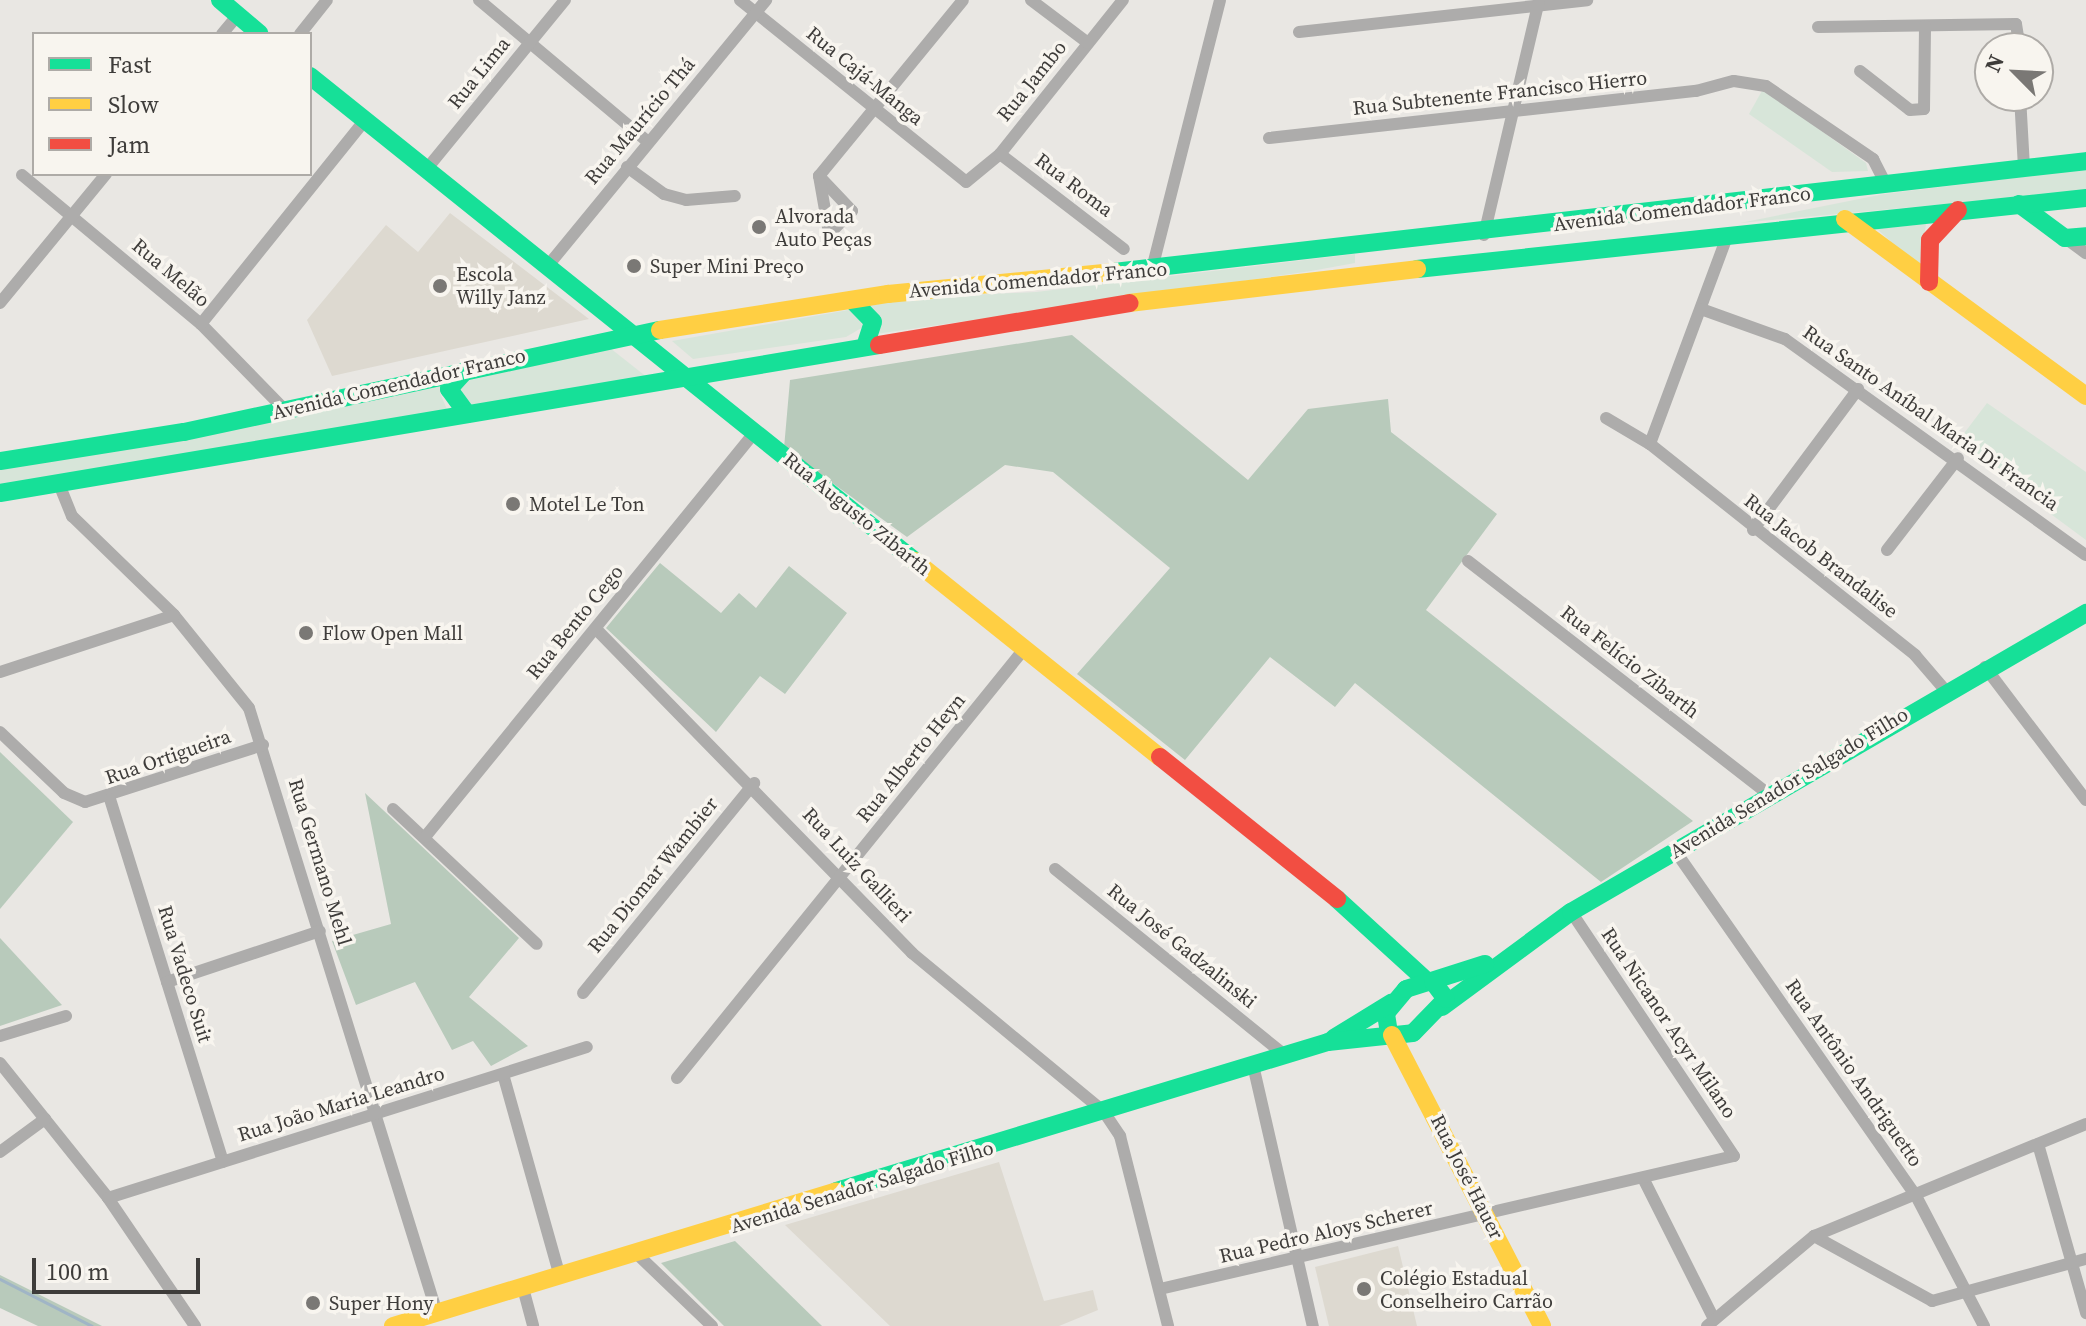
<!DOCTYPE html>
<meta charset="utf-8">
<style>
body{margin:0}
#map{position:relative;width:2086px;height:1326px;overflow:hidden;background:#e9e7e3;font-family:"Source Serif 4",serif}
div>[style]{position:absolute}
.built>*{inset:0;background:#ddd9d0}
.green>*{inset:0;background:#d7e5d9}
.forest>*{inset:0;background:#b8cabb}
.stream>*{height:3px;margin:-1.5px;padding:0 1.5px;transform-origin:1.5px;border-radius:1.5px;background:#a0b5c6}
.street>*{height:12px;margin:-6px;padding:0 6px;transform-origin:6px;border-radius:6px;background:#adacab}
.fast>*{height:18px;margin:-9px;padding:0 9px;transform-origin:9px;border-radius:9px;background:#16e098}
.slow>*{height:18px;margin:-9px;padding:0 9px;transform-origin:9px;border-radius:9px;background:#ffcf43}
.jam>*{height:18px;margin:-9px;padding:0 9px;transform-origin:9px;border-radius:9px;background:#f24e42}
.dots>*{width:22px;height:22px;translate:-50% -50%;box-sizing:border-box;border:4px solid #f8f5ef;border-radius:50%}
span{translate:-50% -50%;white-space:nowrap;text-align:center;line-height:1.15;-webkit-text-stroke:7px #f8f5ef;paint-order:stroke}
.street-label{font-size:20px;color:#3e3c3a}
.poi-label{font-size:20px;color:#3e3c3a}
.left{translate:0 -50%;text-align:left}
.legend{position:absolute;left:32px;top:32px;width:280px;height:144px;box-sizing:border-box;background:#f8f5ef;border:2px solid #aeaba7;margin:0;padding:10px 14px;list-style:none;font-size:24px;color:#3e3c3a}
.legend li{display:flex;align-items:center;gap:16px;height:40px}
.legend b{width:40px;border:2px solid #aeaba7}
.north{position:absolute;left:1974px;top:32px;width:80px;height:80px;box-sizing:border-box;background:#f8f5ef;border:2px solid #aeaba7;border-radius:50%;rotate:294deg;font-size:22px;font-weight:700;line-height:32px;text-align:center;color:#3e3c3a}
.north::after{content:'';display:block;margin:auto;width:28px;height:36px;background:#7a7875;clip-path:polygon(50% 0,100% 100%,50% 72%,0 100%)}
.scale{position:absolute;left:32px;top:1258px;width:168px;height:36px;box-sizing:border-box;border:4px solid #3e3c3a;border-top:0;padding-left:10px;font-size:24px;line-height:28px;white-space:nowrap;color:#3e3c3a;-webkit-text-stroke:6px #f8f5ef;paint-order:stroke}
</style>
<div id="map">
<div class="built">
<div style="clip-path:polygon(450px 213px,589px 319px,332px 376px,307px 320px,386px 225px,418px 252px)"></div>
<div style="clip-path:polygon(999px 1162px,1044px 1301px,1093px 1290px,1098px 1310px,1059px 1326px,890px 1326px,785px 1225px)"></div>
<div style="clip-path:polygon(1398px 1246px,1417px 1326px,1329px 1326px,1315px 1267px)"></div>
</div>
<div class="green">
<div style="clip-path:polygon(1763px 89px,1866px 163px,1868px 171px,1832px 172px,1749px 114px)"></div>
<div style="clip-path:polygon(2086px 169px,2086px 191px,1740px 223px,1884px 194px)"></div>
<div style="clip-path:polygon(1926px 224px,1920px 268px,1877px 229px)"></div>
<div style="clip-path:polygon(1355px 254px,1355px 263px,1311px 271px,876px 334px,855px 300px,1036px 292px)"></div>
<div style="clip-path:polygon(854px 309px,863px 327px,846px 337px,693px 359px,672px 341px)"></div>
<div style="clip-path:polygon(610px 348px,648px 378px,469px 407px,458px 383px)"></div>
<div style="clip-path:polygon(446px 379px,440px 393px,449px 414px,0 487px,0 464px)"></div>
<div style="clip-path:polygon(1987px 403px,2086px 472px,2086px 540px,1956px 444px)"></div>
</div>
<div class="forest">
<div style="clip-path:polygon(1072px 335px,1248px 480px,1308px 409px,1388px 399px,1391px 432px,1497px 514px,1426px 610px,1693px 821px,1601px 882px,1355px 683px,1335px 707px,1270px 657px,1185px 760px,1077px 674px,1170px 568px,1053px 472px,1005px 465px,907px 537px,784px 448px,790px 380px)"></div>
<div style="clip-path:polygon(660px 563px,721px 613px,739px 593px,756px 608px,789px 566px,847px 613px,785px 694px,760px 676px,716px 732px,606px 628px)"></div>
<div style="clip-path:polygon(0 752px,73px 822px,0 909px)"></div>
<div style="clip-path:polygon(365px 793px,519px 938px,469px 997px,528px 1046px,491px 1066px,473px 1041px,452px 1050px,415px 982px,356px 1005px,332px 941px,391px 924px)"></div>
<div style="clip-path:polygon(0 938px,62px 1005px,0 1026px)"></div>
<div style="clip-path:polygon(735px 1241px,822px 1326px,724px 1326px,661px 1263px)"></div>
<div style="clip-path:polygon(0 1275px,102px 1326px,38px 1326px,0 1308px)"></div>
</div>
<div class="stream">
<div style="left:0;top:1279px;width:103px;rotate:27.1deg"></div>
</div>
<div class="street">
<div style="left:479px;top:0;width:221px;rotate:40deg"></div>
<div style="left:740px;top:0;width:290px;rotate:38.8deg"></div>
<div style="left:966px;top:182px;width:44px;rotate:-39.5deg"></div>
<div style="left:1000px;top:154px;width:197px;rotate:-51.4deg"></div>
<div style="left:1031px;top:0;width:71px;rotate:37deg"></div>
<div style="left:1818px;top:27px;width:198px;rotate:-0.9deg"></div>
<div style="left:2016px;top:24px;width:24px;rotate:81deg"></div>
<div style="left:1299px;top:32px;width:290px;rotate:-6.3deg"></div>
<div style="left:222px;top:34px;width:25px;rotate:-50deg"></div>
<div style="left:300px;top:34px;width:43px;rotate:-51.5deg"></div>
<div style="left:1860px;top:71px;width:63px;rotate:38deg"></div>
<div style="left:1910px;top:110px;width:14px;rotate:-4deg"></div>
<div style="left:1924px;top:109px;width:83px;rotate:-89.3deg"></div>
<div style="left:2020px;top:96px;width:72px;rotate:86.8deg"></div>
<div style="left:1269px;top:138px;width:430px;rotate:-6.3deg"></div>
<div style="left:1696px;top:91px;width:39px;rotate:-15deg"></div>
<div style="left:1734px;top:81px;width:32px;rotate:9deg"></div>
<div style="left:1766px;top:86px;width:130px;rotate:34.3deg"></div>
<div style="left:1873px;top:159px;width:29px;rotate:63deg"></div>
<div style="left:1000px;top:154px;width:156px;rotate:37.5deg"></div>
<div style="left:627px;top:167px;width:46px;rotate:36.1deg"></div>
<div style="left:664px;top:194px;width:23px;rotate:15deg"></div>
<div style="left:686px;top:200px;width:49px;rotate:-4.7deg"></div>
<div style="left:425px;top:171px;width:221px;rotate:-50.7deg"></div>
<div style="left:22px;top:175px;width:233px;rotate:39.8deg"></div>
<div style="left:201px;top:324px;width:120px;rotate:45.7deg"></div>
<div style="left:819px;top:176px;width:227px;rotate:-50.7deg"></div>
<div style="left:819px;top:176px;width:48px;rotate:46.7deg"></div>
<div style="left:852px;top:211px;width:27px;rotate:135deg"></div>
<div style="left:833px;top:230px;width:6px;rotate:-149deg"></div>
<div style="left:828px;top:227px;width:52px;rotate:-100deg"></div>
<div style="left:1728px;top:234px;width:224px;rotate:110.4deg"></div>
<div style="left:1650px;top:444px;width:339px;rotate:38.5deg"></div>
<div style="left:1915px;top:655px;width:46px;rotate:49.4deg"></div>
<div style="left:1484px;top:235px;width:241px;rotate:-76.8deg"></div>
<div style="left:2065px;top:238px;width:26px;rotate:36deg"></div>
<div style="left:546px;top:268px;width:347px;rotate:-50.6deg"></div>
<div style="left:1152px;top:269px;width:277px;rotate:-75.8deg"></div>
<div style="left:0;top:303px;width:167px;rotate:-50.6deg"></div>
<div style="left:1701px;top:309px;width:89px;rotate:19.7deg"></div>
<div style="left:1785px;top:339px;width:370px;rotate:35.7deg"></div>
<div style="left:201px;top:324px;width:260px;rotate:-51.2deg"></div>
<div style="left:1606px;top:418px;width:51px;rotate:30.6deg"></div>
<div style="left:59px;top:484px;width:35px;rotate:68deg"></div>
<div style="left:72px;top:516px;width:142px;rotate:44.1deg"></div>
<div style="left:174px;top:615px;width:119px;rotate:51.1deg"></div>
<div style="left:249px;top:708px;width:634px;rotate:72.74deg"></div>
<div style="left:1753px;top:530px;width:176px;rotate:-53.3deg"></div>
<div style="left:1887px;top:550px;width:116px;rotate:-52.3deg"></div>
<div style="left:1468px;top:561px;width:380px;rotate:37.8deg"></div>
<div style="left:596px;top:629px;width:453px;rotate:45.7deg"></div>
<div style="left:912px;top:953px;width:249px;rotate:39.6deg"></div>
<div style="left:1104px;top:1112px;width:29px;rotate:56deg"></div>
<div style="left:1120px;top:1136px;width:196px;rotate:75.8deg"></div>
<div style="left:1985px;top:667px;width:167px;rotate:52.8deg"></div>
<div style="left:0;top:672px;width:183px;rotate:-18.1deg"></div>
<div style="left:0;top:732px;width:88px;rotate:43.6deg"></div>
<div style="left:64px;top:793px;width:23px;rotate:23deg"></div>
<div style="left:85px;top:802px;width:187px;rotate:-17.8deg"></div>
<div style="left:110px;top:799px;width:380px;rotate:72.7deg"></div>
<div style="left:393px;top:809px;width:197px;rotate:43.2deg"></div>
<div style="left:425px;top:837px;width:522px;rotate:-50.83deg"></div>
<div style="left:1676px;top:852px;width:417px;rotate:55.1deg"></div>
<div style="left:1915px;top:1194px;width:149px;rotate:62.4deg"></div>
<div style="left:1055px;top:869px;width:296px;rotate:39deg"></div>
<div style="left:167px;top:982px;width:161px;rotate:-18.4deg"></div>
<div style="left:583px;top:993px;width:271px;rotate:-50.8deg"></div>
<div style="left:0;top:1036px;width:69px;rotate:-16.9deg"></div>
<div style="left:0;top:1063px;width:173px;rotate:51.3deg"></div>
<div style="left:108px;top:1198px;width:155px;rotate:55.8deg"></div>
<div style="left:1253px;top:1065px;width:268px;rotate:77.1deg"></div>
<div style="left:503px;top:1074px;width:211px;rotate:74.3deg"></div>
<div style="left:677px;top:1078px;width:553px;rotate:-51.02deg"></div>
<div style="left:2038px;top:1144px;width:176px;rotate:74.1deg"></div>
<div style="left:0;top:1152px;width:56px;rotate:-36.3deg"></div>
<div style="left:1643px;top:1178px;width:158px;rotate:63.3deg"></div>
<div style="left:108px;top:1198px;width:502px;rotate:-17.5deg"></div>
<div style="left:1814px;top:1236px;width:135px;rotate:28.8deg"></div>
<div style="left:1932px;top:1301px;width:160px;rotate:-15.3deg"></div>
<div style="left:637px;top:1254px;width:104px;rotate:43.8deg"></div>
<div style="left:523px;top:1288px;width:39px;rotate:75deg"></div>
<div style="left:1160px;top:1289px;width:589px;rotate:-13.05deg"></div>
<div style="left:1734px;top:1156px;width:293px;rotate:-123.7deg"></div>
<div style="left:1707px;top:1326px;width:140px;rotate:-40.1deg"></div>
<div style="left:1814px;top:1236px;width:294px;rotate:-22.4deg"></div>
</div>
<div class="fast">
<div style="left:220px;top:0;width:52px;rotate:40.4deg"></div>
<div style="left:310px;top:76px;width:775px;rotate:38.72deg"></div>
<div style="left:2019px;top:204px;width:57px;rotate:36.5deg"></div>
<div style="left:2065px;top:238px;width:21px;rotate:-5deg"></div>
<div style="left:1417px;top:269px;width:673px;rotate:-6.06deg"></div>
<div style="left:1114px;top:272px;width:978px;rotate:-6.51deg"></div>
<div style="left:852px;top:300px;width:30px;rotate:46deg"></div>
<div style="left:873px;top:322px;width:26px;rotate:108deg"></div>
<div style="left:467px;top:369px;width:27px;rotate:132deg"></div>
<div style="left:449px;top:389px;width:31px;rotate:54deg"></div>
<div style="left:0;top:461px;width:186px;rotate:-9deg"></div>
<div style="left:184px;top:432px;width:487px;rotate:-12.1deg"></div>
<div style="left:0;top:493px;width:891px;rotate:-9.56deg"></div>
<div style="left:1337px;top:899px;width:123px;rotate:42.4deg"></div>
<div style="left:1442px;top:1007px;width:160px;rotate:-36.4deg"></div>
<div style="left:1571px;top:912px;width:596px;rotate:-30.14deg"></div>
<div style="left:1389px;top:1033px;width:20px;rotate:-99deg"></div>
<div style="left:1386px;top:1013px;width:31px;rotate:-50deg"></div>
<div style="left:1406px;top:989px;width:83px;rotate:-17.6deg"></div>
<div style="left:1334px;top:1038px;width:67px;rotate:-31.6deg"></div>
<div style="left:836px;top:1191px;width:514px;rotate:-16.85deg"></div>
<div style="left:1328px;top:1042px;width:85px;rotate:-6deg"></div>
<div style="left:1413px;top:1033px;width:47px;rotate:-45.9deg"></div>
<div style="left:1446px;top:999px;width:21px;rotate:-127deg"></div>
</div>
<div class="slow">
<div style="left:1845px;top:219px;width:299px;rotate:36.3deg"></div>
<div style="left:1129px;top:303px;width:290px;rotate:-6.7deg"></div>
<div style="left:660px;top:330px;width:231px;rotate:-9deg"></div>
<div style="left:888px;top:294px;width:227px;rotate:-5.6deg"></div>
<div style="left:915px;top:561px;width:314px;rotate:38.7deg"></div>
<div style="left:1392px;top:1035px;width:327px;rotate:62.7deg"></div>
<div style="left:393px;top:1326px;width:463px;rotate:-16.9deg"></div>
</div>
<div class="jam">
<div style="left:1929px;top:282px;width:42px;rotate:-88.6deg"></div>
<div style="left:1930px;top:240px;width:41px;rotate:-47deg"></div>
<div style="left:879px;top:345px;width:254px;rotate:-9.5deg"></div>
<div style="left:1160px;top:757px;width:227px;rotate:38.7deg"></div>
</div>
<div class="dots">
<div style="left:759px;top:227px;background:#7a7875"></div>
<div style="left:634px;top:266px;background:#7a7875"></div>
<div style="left:440px;top:286px;background:#7a7875"></div>
<div style="left:513px;top:504px;background:#7a7875"></div>
<div style="left:306px;top:633px;background:#7a7875"></div>
<div style="left:1364px;top:1289px;background:#7a7875"></div>
<div style="left:313px;top:1303px;background:#7a7875"></div>
</div>
<div class="street-label">
<span style="left:479px;top:73px;rotate:-51deg">Rua Lima</span>
<span style="left:865px;top:76px;rotate:39deg">Rua Cajá-Manga</span>
<span style="left:1032px;top:81px;rotate:-51deg">Rua Jambo</span>
<span style="left:1500px;top:93px;rotate:-6deg">Rua Subtenente Francisco Hierro</span>
<span style="left:640px;top:121px;rotate:-50deg">Rua Maurício Thá</span>
<span style="left:1074px;top:185px;rotate:37deg">Rua Roma</span>
<span style="left:1682px;top:209px;rotate:-7deg">Avenida Comendador Franco</span>
<span style="left:171px;top:273px;rotate:40deg">Rua Melão</span>
<span style="left:1038px;top:280px;rotate:-5deg">Avenida Comendador Franco</span>
<span style="left:399px;top:384px;rotate:-13deg">Avenida Comendador Franco</span>
<span style="left:1931px;top:418px;rotate:35deg">Rua Santo Aníbal Maria Di Francia</span>
<span style="left:857px;top:514px;rotate:39deg">Rua Augusto Zibarth</span>
<span style="left:1821px;top:556px;rotate:38deg">Rua Jacob Brandalise</span>
<span style="left:575px;top:622px;rotate:-51deg">Rua Bento Cego</span>
<span style="left:1630px;top:662px;rotate:38deg">Rua Felício Zibarth</span>
<span style="left:168px;top:757px;rotate:-19deg">Rua Ortigueira</span>
<span style="left:911px;top:758px;rotate:-51deg">Rua Alberto Heyn</span>
<span style="left:1789px;top:783px;rotate:-31deg">Avenida Senador Salgado Filho</span>
<span style="left:320px;top:862px;rotate:73deg">Rua Germano Mehl</span>
<span style="left:857px;top:865px;rotate:47deg">Rua Luiz Gallieri</span>
<span style="left:653px;top:875px;rotate:-51deg">Rua Diomar Wambier</span>
<span style="left:1182px;top:946px;rotate:39deg">Rua José Gadzalinski</span>
<span style="left:185px;top:974px;rotate:73deg">Rua Vadeco Suit</span>
<span style="left:1669px;top:1023px;rotate:56deg">Rua Nicanor Acyr Milano</span>
<span style="left:1854px;top:1073px;rotate:55deg">Rua Antônio Andriguetto</span>
<span style="left:341px;top:1104px;rotate:-17deg">Rua João Maria Leandro</span>
<span style="left:1467px;top:1177px;rotate:63deg">Rua José Hauer</span>
<span style="left:862px;top:1187px;rotate:-17deg">Avenida Senador Salgado Filho</span>
<span style="left:1326px;top:1232px;rotate:-13deg">Rua Pedro Aloys Scherer</span>
</div>
<div class="poi-label">
<span class="left" style="left:775px;top:228px">Alvorada<br>Auto Peças</span>
<span class="left" style="left:650px;top:266px">Super Mini Preço</span>
<span class="left" style="left:456px;top:286px">Escola<br>Willy Janz</span>
<span class="left" style="left:529px;top:504px">Motel Le Ton</span>
<span class="left" style="left:322px;top:633px">Flow Open Mall</span>
<span class="left" style="left:1380px;top:1290px">Colégio Estadual<br>Conselheiro Carrão</span>
<span class="left" style="left:329px;top:1303px">Super Hony</span>
</div>
<ul class="legend">
<li><b style="height:10px;background:#16e098"></b>Fast</li>
<li><b style="height:10px;background:#ffcf43"></b>Slow</li>
<li><b style="height:10px;background:#f24e42"></b>Jam</li>
</ul>
<div class="north">N</div>
<div class="scale">100 m</div>
</div>
